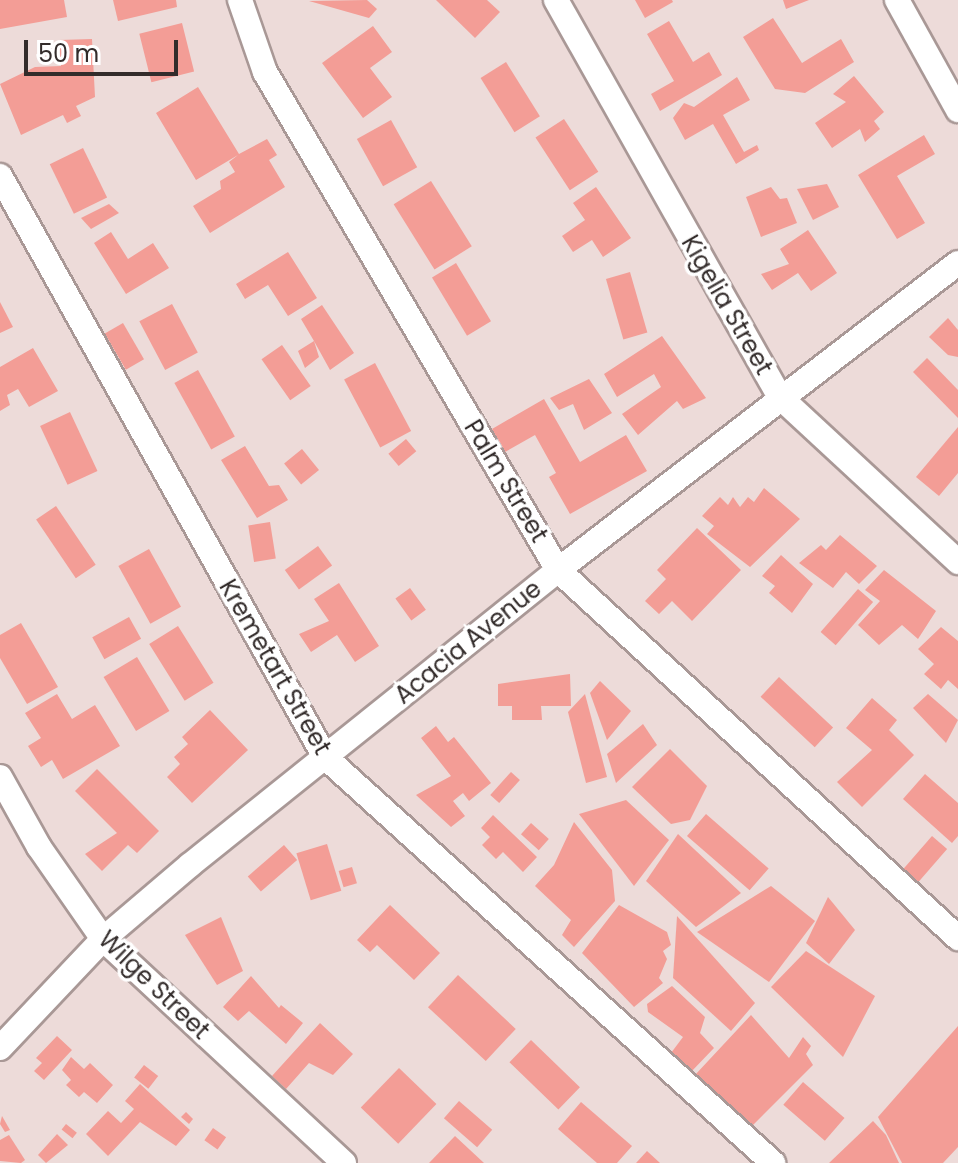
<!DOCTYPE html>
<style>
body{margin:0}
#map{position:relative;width:958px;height:1163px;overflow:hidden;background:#eddbd9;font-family:Poppins,sans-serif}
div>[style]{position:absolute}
.building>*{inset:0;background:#f39d96;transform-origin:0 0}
.roads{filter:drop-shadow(2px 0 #a99896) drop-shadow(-2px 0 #a99896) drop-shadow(0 2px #a99896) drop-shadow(0 -2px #a99896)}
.minor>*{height:24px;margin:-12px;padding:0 12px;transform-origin:12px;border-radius:12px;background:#fff}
span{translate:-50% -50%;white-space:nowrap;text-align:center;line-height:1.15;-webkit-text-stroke:7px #fff;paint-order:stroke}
.street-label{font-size:24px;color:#332c2b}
.scale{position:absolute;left:24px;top:40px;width:154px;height:36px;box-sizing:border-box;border:4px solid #332c2b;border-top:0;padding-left:10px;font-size:24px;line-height:28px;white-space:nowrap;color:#332c2b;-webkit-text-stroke:6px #fff;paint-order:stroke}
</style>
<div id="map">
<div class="building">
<div style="clip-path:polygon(0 0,64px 0,67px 17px,0 29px)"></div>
<div style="clip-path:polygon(113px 0,176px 0,177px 7px,118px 21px)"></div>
<div style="clip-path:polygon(367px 0,377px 9px,369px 18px,309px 1px)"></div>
<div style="clip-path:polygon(436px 0,487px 0,500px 12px,475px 38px)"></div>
<div style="clip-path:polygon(635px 0,672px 0,673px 2px,645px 18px)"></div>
<div style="clip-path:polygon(783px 0,809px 0,786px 9px)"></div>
<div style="clip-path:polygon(773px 18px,802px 63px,841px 39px,854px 62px,805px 93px,775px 89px,743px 37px)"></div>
<div style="clip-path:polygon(669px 21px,693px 62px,709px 52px,722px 75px,660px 111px,651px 94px,674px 81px,647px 34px)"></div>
<div style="left:182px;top:23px;width:50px;height:44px;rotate:76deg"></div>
<div style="clip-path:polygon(373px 26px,392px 52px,370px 68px,392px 97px,363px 118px,322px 63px)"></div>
<div style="clip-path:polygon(92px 39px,95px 97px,76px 106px,81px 116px,67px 123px,63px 115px,21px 135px,0 84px,35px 67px,61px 66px,59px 40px)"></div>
<div style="left:506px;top:62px;width:64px;height:30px;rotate:58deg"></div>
<div style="clip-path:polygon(854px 76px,884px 112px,874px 121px,880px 129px,865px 142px,860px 129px,832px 148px,815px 123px,846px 102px,833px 94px)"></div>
<div style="clip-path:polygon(737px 77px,750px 100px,723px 115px,744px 152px,757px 145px,759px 150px,736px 164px,713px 124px,685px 140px,673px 118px,684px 103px,694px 107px)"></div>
<div style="clip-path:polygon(198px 87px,239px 154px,267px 139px,277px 155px,269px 160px,285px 187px,210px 233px,193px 206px,221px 189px,220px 181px,235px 172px,229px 162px,238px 155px,196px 180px,156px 113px)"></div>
<div style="left:564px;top:119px;width:63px;height:34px;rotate:57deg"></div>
<div style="left:391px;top:120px;width:54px;height:39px;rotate:61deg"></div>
<div style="clip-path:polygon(924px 135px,935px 154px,897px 176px,925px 223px,897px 239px,858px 175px)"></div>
<div style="left:83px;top:148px;width:55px;height:37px;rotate:64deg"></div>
<div style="left:431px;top:181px;width:77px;height:44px;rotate:58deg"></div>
<div style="clip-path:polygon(827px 184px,839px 207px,813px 220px,797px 189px)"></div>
<div style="clip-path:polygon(596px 187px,631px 238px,603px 257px,592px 240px,573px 252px,562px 236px,585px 220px,573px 203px)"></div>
<div style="clip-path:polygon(771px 187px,780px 199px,787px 198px,797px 223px,761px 237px,746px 197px)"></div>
<div style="clip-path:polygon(109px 204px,119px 213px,91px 229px,81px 218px)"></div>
<div style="clip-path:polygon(808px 230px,837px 273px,811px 291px,798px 273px,772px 290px,761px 274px,789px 264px,780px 249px)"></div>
<div style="clip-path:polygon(111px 232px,128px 259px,153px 243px,169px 268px,126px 294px,94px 243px)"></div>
<div style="clip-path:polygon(288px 252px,317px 298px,288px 316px,268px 285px,245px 299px,236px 284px)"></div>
<div style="left:456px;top:263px;width:68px;height:28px;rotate:59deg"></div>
<div style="left:630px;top:272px;width:63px;height:25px;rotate:74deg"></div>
<div style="clip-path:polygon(0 302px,13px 327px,0 333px)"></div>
<div style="left:172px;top:304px;width:55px;height:37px;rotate:62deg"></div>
<div style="clip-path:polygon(322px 305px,354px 353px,330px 370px,314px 341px,319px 357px,305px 368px,298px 351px,314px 341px,301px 319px)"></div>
<div style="clip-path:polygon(948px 318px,958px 330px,958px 357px,948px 355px,929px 337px)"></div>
<div style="left:123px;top:323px;width:42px;height:21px;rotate:60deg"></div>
<div style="clip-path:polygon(662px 336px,706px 398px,683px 409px,677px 401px,638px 435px,622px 414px,661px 387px,654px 374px,617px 397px,604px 374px)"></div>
<div style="left:282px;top:345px;width:50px;height:25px;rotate:55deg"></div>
<div style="clip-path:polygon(33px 348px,58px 391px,29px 407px,18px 389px,7px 395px,10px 405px,0 411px,0 367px)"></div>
<div style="clip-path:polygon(927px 358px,958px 390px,958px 418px,913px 372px)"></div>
<div style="left:375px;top:363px;width:77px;height:35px;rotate:62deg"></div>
<div style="left:198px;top:370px;width:76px;height:27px;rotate:61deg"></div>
<div style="clip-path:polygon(589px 379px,612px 413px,584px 430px,573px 404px,559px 410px,550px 398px)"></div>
<div style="clip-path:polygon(544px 399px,580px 462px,626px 435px,647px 471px,570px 514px,549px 477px,556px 473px,535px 435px,505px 452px,492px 429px)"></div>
<div style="left:70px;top:412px;width:65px;height:33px;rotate:65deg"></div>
<div style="clip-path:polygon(958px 427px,958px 473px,939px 496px,916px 477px)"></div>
<div style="left:406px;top:439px;width:16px;height:23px;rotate:50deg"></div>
<div style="clip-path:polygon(245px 446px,269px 486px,279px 485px,288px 500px,257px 518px,221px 460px)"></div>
<div style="left:302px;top:449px;width:27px;height:23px;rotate:51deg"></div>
<div style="clip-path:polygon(764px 488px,800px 519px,750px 567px,707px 534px,714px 526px,702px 516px,720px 497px,728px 505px,733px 497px,740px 507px,748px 497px,754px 502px)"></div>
<div style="left:56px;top:506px;width:71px;height:24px;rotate:56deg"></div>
<div style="left:270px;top:522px;width:37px;height:22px;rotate:81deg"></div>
<div style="clip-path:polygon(697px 528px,741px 570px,692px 621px,672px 601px,659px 614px,645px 601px,666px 579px,657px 570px)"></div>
<div style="clip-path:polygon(840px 535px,877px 566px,859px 584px,846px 572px,833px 588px,799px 563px,821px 545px,826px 550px)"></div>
<div style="left:318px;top:546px;width:24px;height:41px;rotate:54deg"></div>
<div style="left:149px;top:549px;width:66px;height:35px;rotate:61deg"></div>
<div style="clip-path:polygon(781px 555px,813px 584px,792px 613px,769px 593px,775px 586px,762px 576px)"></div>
<div style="clip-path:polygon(884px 570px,936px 611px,918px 639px,902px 625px,879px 645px,858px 625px,880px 601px,865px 590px)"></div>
<div style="clip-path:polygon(339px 583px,379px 646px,355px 662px,337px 635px,311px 652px,299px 634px,329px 621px,314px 599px)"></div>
<div style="left:410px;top:588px;width:27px;height:18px;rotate:54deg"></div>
<div style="left:858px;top:589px;width:20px;height:57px;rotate:41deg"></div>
<div style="left:129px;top:617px;width:25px;height:42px;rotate:61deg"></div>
<div style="clip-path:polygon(21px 623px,58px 687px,27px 704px,0 658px,0 635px)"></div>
<div style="left:178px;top:626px;width:67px;height:34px;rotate:58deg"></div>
<div style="clip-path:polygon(941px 627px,958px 641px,958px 689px,948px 680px,941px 689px,924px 674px,934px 664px,918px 649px)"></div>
<div style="left:137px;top:657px;width:63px;height:39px;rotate:59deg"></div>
<div style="clip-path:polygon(570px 674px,571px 706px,541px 706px,542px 720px,512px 720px,512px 706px,498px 706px,498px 684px)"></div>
<div style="left:779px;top:677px;width:74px;height:27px;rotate:43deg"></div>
<div style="clip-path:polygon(600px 681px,631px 711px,607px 740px,590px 693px)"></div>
<div style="clip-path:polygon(57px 694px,72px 719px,95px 705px,120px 746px,63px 779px,52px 760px,41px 767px,28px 746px,41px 738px,25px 713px)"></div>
<div style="clip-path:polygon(585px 694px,607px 777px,586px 783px,568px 712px)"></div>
<div style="clip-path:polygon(928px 694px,958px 720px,946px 743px,913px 708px)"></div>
<div style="clip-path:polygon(872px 698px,897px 720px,889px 730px,914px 755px,862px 807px,837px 782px,872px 750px,846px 728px)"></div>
<div style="clip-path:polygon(210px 710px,248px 750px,192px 803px,167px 777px,180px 764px,174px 757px,188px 744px,182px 737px)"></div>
<div style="clip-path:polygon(643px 724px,657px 745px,616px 783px,607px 754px)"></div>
<div style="clip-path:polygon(436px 726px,448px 742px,454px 737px,491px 783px,469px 801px,463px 793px,453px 801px,465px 816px,451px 827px,416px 795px,451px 776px,421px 738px)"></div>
<div style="clip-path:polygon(670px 749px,707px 786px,690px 820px,671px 824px,632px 787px)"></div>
<div style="clip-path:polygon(97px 769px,159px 831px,137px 853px,128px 845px,102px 871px,85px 854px,117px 833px,75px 791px)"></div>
<div style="left:511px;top:772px;width:12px;height:31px;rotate:42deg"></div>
<div style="clip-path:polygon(925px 774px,958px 803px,958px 836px,952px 843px,903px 799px)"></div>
<div style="clip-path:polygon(626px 800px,669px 840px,634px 886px,579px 814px)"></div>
<div style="left:706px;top:814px;width:83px;height:29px;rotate:41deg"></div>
<div style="clip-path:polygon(493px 815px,537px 857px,523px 872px,503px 852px,496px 859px,482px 845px,490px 837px,481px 828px)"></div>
<div style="clip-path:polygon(574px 822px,612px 870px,615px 901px,574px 947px,562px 935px,571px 920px,535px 886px,554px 865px)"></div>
<div style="left:531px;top:823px;width:24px;height:15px;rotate:42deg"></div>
<div style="clip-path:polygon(678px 834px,741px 893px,696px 927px,646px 881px)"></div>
<div style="left:932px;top:836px;width:20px;height:45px;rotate:41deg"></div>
<div style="left:327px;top:844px;width:49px;height:32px;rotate:73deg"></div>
<div style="left:284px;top:845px;width:20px;height:48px;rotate:49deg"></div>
<div style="left:352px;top:867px;width:17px;height:14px;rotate:73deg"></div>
<div style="clip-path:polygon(771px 886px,815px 921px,769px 982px,697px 932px)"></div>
<div style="clip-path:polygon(828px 897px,855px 930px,829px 964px,806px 943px)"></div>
<div style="clip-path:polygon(390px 905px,440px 953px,414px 980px,377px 945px,370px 952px,357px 940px)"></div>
<div style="clip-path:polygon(619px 905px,667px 932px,671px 945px,663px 951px,667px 959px,659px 978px,663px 983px,634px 1007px,582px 953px)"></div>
<div style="clip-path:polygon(677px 916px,755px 1003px,731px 1031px,673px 978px)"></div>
<div style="clip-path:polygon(221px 917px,243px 971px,217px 985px,185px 935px)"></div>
<div style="clip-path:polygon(806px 951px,875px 996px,843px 1057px,771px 987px)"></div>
<div style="left:458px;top:975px;width:79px;height:44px;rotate:43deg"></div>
<div style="clip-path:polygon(251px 976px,279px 1008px,281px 1005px,303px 1023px,286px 1044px,249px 1011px,238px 1021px,223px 1007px)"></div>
<div style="clip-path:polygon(672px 986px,705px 1017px,700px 1033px,714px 1048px,690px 1073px,671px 1053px,683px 1037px,648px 1012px,647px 1004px)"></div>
<div style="clip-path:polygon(751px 1015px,789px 1058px,803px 1037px,811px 1046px,806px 1054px,813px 1065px,750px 1128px,695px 1075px)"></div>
<div style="clip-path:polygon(320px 1023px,353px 1054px,333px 1075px,309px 1063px,286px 1089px,272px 1076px)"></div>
<div style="clip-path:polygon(958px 1026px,958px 1147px,943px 1163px,902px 1163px,878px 1117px)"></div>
<div style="clip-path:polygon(57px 1036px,72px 1050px,44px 1080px,34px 1071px,42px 1063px,36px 1058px)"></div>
<div style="left:531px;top:1040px;width:68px;height:31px;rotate:44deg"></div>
<div style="clip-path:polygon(71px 1057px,84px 1069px,90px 1063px,113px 1085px,97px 1103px,84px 1092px,79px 1097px,66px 1085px,71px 1080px,62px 1070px)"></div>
<div style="left:144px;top:1065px;width:18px;height:16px;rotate:38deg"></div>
<div style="left:399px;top:1068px;width:52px;height:55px;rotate:44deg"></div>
<div style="left:803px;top:1082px;width:55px;height:30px;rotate:41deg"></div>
<div style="clip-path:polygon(140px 1084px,190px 1130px,176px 1146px,140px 1122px,108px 1156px,86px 1134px,108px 1111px,121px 1123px,134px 1109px,125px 1101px)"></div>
<div style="left:459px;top:1101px;width:44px;height:23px;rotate:41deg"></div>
<div style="clip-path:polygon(581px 1102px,632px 1146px,617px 1163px,597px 1163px,558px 1129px)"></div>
<div style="clip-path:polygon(186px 1112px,193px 1119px,189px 1124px,181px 1117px)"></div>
<div style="clip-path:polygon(2px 1116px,10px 1130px,5px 1132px,0 1124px)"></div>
<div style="clip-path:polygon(873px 1121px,886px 1135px,899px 1163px,829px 1163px)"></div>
<div style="left:66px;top:1124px;width:14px;height:7px;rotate:39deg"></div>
<div style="left:213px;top:1128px;width:16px;height:15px;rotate:35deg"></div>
<div style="clip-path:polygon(57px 1134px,68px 1145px,46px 1163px,38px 1155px)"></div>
<div style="clip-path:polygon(9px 1135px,25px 1160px,21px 1163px,0 1161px,0 1140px)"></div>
<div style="clip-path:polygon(455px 1136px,484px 1163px,429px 1163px)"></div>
<div style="clip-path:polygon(647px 1151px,660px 1163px,636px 1163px)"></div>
</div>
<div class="roads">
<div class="minor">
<div style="left:240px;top:0;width:76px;rotate:70.9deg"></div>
<div style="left:265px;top:72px;width:578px;rotate:59.53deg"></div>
<div style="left:558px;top:570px;width:544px;rotate:42.61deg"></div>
<div style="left:556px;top:0;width:456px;rotate:60.6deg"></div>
<div style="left:780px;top:397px;width:243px;rotate:42.8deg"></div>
<div style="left:897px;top:0;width:126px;rotate:61deg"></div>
<div style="left:0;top:176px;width:666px;rotate:60.78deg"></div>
<div style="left:325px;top:757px;width:605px;rotate:42.18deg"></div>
<div style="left:0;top:777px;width:80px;rotate:60.9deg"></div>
<div style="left:39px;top:847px;width:112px;rotate:55.2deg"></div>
<div style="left:103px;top:939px;width:329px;rotate:42.9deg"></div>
<div style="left:0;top:1048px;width:150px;rotate:-46.6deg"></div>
<div style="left:103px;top:939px;width:114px;rotate:-40.4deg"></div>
<div style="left:190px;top:865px;width:472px;rotate:-38.7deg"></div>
<div style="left:558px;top:570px;width:504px;rotate:-37.51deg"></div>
</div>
</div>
<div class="street-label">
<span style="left:727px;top:305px;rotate:60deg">Kigelia Street</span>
<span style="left:506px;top:481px;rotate:59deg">Palm Street</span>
<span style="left:468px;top:642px;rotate:-39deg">Acacia Avenue</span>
<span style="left:275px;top:667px;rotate:60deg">Kremetart Street</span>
<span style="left:154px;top:985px;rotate:44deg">Wilge Street</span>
</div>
<div class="scale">50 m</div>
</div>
